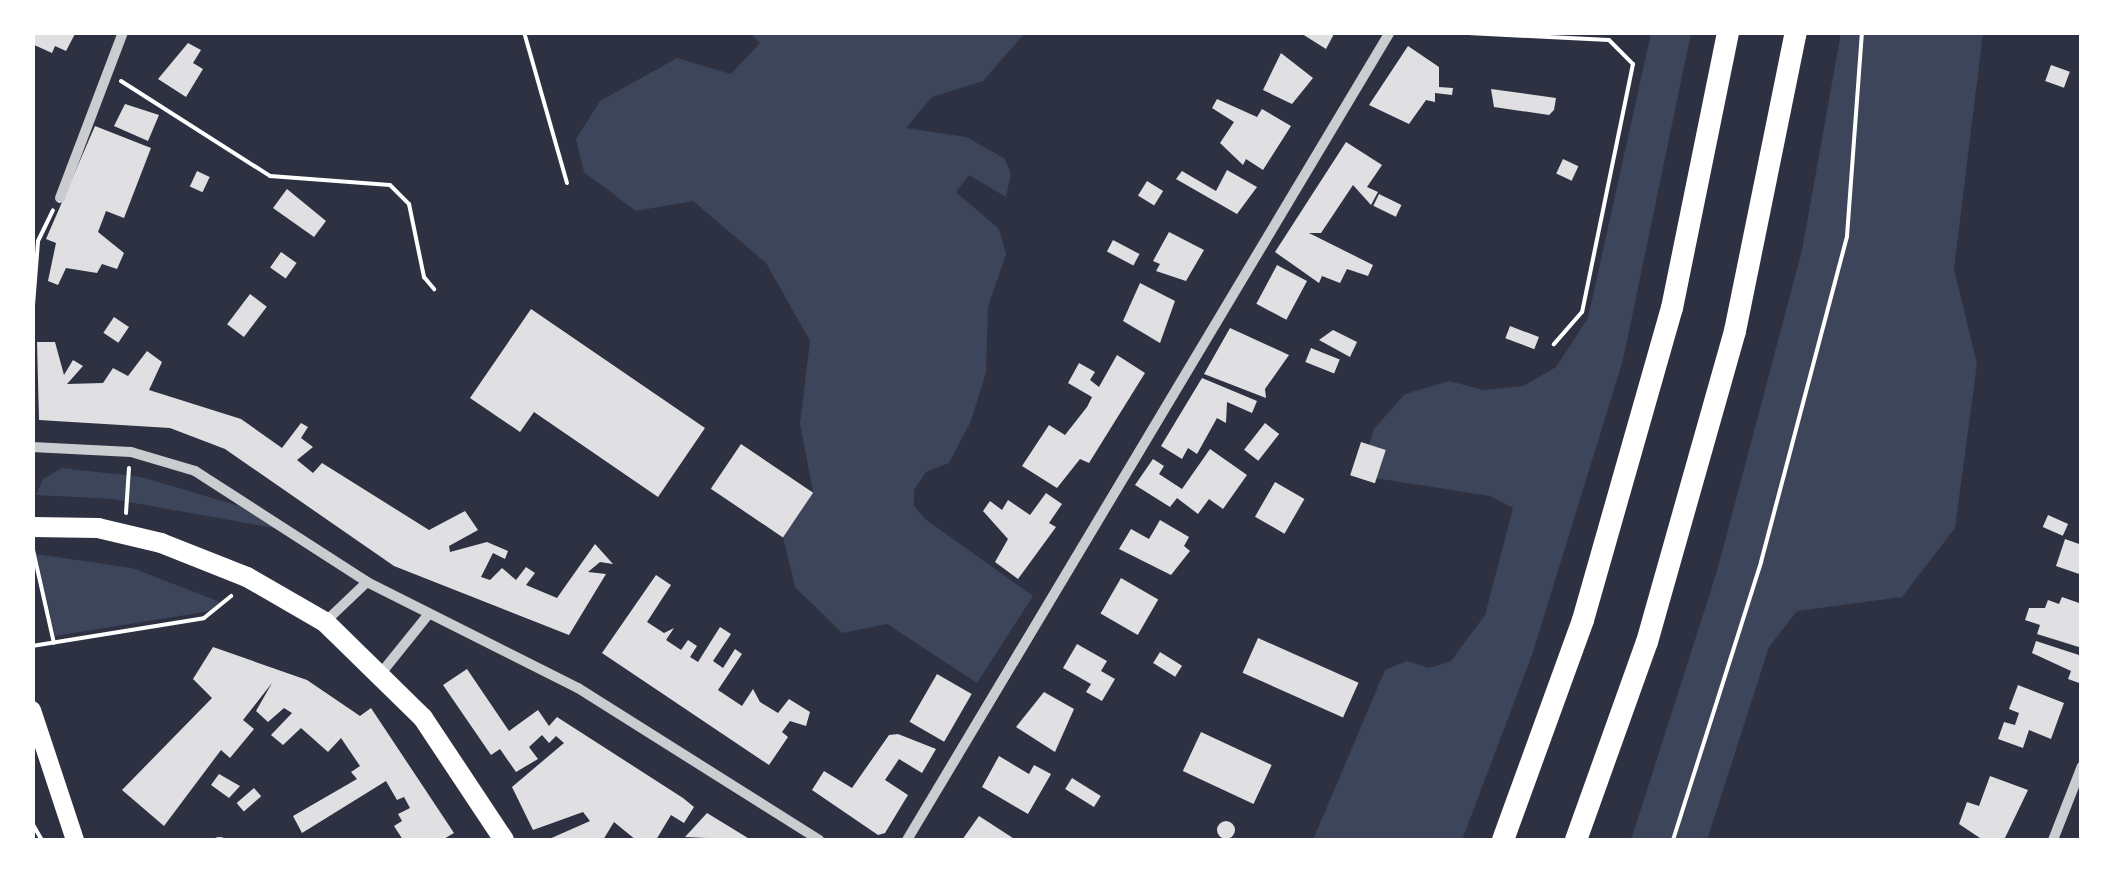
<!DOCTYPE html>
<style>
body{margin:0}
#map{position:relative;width:2114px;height:873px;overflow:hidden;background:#2d3142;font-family:Helvetica,sans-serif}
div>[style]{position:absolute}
.green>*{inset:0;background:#3c4559}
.building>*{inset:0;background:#e0e0e3;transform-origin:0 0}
.round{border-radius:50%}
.path>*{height:4px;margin:-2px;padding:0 2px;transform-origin:2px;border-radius:2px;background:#fff}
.service>*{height:6px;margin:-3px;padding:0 3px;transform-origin:3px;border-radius:3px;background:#caccd0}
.minor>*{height:10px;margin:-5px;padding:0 5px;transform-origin:5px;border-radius:5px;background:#caccd0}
.secondary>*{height:18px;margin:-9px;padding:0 9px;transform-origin:9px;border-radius:9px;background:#fff}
.primary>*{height:20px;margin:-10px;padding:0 10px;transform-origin:10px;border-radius:10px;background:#fff}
.motorway>*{height:22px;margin:-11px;padding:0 11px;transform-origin:11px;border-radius:11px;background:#fff}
span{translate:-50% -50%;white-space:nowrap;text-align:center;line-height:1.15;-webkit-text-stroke:8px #fff;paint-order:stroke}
.frame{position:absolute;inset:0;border:35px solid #fff;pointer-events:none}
</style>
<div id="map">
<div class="green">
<div style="clip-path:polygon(750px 33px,1025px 33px,983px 81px,932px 97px,906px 128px,966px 137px,1004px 158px,1011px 174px,1006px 197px,969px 175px,956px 192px,999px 229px,1006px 254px,988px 307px,986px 372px,971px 421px,949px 463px,926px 472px,914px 490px,914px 506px,925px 519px,1033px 596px,977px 683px,887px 624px,842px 633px,795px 587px,783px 537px,813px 491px,800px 424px,810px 341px,766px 263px,693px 201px,636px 211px,584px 172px,576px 139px,600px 101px,677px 58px,731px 74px,760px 43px)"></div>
<div style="clip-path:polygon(1651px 33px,1691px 33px,1623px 360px,1532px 655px,1462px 840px,1313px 840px,1385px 670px,1407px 661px,1429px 668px,1451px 661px,1485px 615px,1513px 508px,1490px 496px,1375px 478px,1365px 457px,1374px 429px,1405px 394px,1449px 381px,1484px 390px,1523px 386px,1556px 367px,1588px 318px)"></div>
<div style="clip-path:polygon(1841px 33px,1983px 33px,1954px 269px,1977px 364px,1955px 528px,1902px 597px,1797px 611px,1769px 647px,1707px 840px,1631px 840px,1717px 571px,1802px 250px)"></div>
<div style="clip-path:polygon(62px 468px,141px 477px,253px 510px,279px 529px,112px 499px,36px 495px,43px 479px)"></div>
<div style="clip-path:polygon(36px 554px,132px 568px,223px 603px,217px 610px,55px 636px)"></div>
</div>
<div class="building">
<div style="clip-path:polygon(32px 32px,76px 32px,66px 51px,55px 46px,52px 53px,32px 44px)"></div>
<div style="clip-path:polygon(1299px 32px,1335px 32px,1326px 49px)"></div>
<div style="clip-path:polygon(188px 43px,201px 50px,193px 63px,203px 69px,186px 97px,158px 79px)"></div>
<div style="clip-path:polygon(1408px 46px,1439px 67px,1439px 87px,1453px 88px,1452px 95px,1435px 93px,1435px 102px,1426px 100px,1409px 124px,1369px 105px)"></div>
<div style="clip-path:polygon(1281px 53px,1313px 78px,1292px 104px,1263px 90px)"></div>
<div style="left:2051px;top:65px;width:20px;height:17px;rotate:20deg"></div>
<div style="clip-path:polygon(1491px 89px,1556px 98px,1554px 110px,1549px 115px,1494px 107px)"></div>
<div style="clip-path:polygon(1217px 99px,1257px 117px,1262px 109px,1291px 126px,1263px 170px,1246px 159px,1243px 165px,1220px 143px,1234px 122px,1212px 108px)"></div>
<div style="clip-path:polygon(125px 104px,159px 115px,148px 141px,114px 126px)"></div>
<div style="clip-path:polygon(95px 126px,151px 148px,124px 218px,106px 211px,98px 232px,124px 253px,117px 269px,102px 264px,97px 273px,66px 268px,58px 285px,48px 281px,56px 243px,46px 239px)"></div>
<div style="clip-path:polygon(1346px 142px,1382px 165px,1367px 187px,1378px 192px,1371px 205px,1353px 185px,1321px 233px,1309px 233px,1373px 265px,1368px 276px,1347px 269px,1340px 283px,1322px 276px,1319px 283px,1275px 252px)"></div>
<div style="left:1563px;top:159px;width:17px;height:16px;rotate:25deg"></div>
<div style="clip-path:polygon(1227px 170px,1257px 187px,1237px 214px,1176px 179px,1182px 171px,1216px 191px)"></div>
<div style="left:197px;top:171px;width:14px;height:17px;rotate:25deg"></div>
<div style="left:1147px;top:181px;width:19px;height:17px;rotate:32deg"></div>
<div style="clip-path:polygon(287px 189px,326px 221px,314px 237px,273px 208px)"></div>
<div style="left:1379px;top:194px;width:25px;height:13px;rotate:26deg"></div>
<div style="clip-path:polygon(1169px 232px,1204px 250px,1186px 281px,1156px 271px,1160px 264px,1153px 261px)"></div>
<div style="left:1113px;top:240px;width:30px;height:13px;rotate:28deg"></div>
<div style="left:281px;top:252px;width:19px;height:19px;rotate:35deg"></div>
<div style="left:1277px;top:265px;width:34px;height:44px;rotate:28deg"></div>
<div style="clip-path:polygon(1140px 283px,1175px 301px,1160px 343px,1123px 321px)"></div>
<div style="left:250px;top:294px;width:21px;height:38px;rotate:37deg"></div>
<div style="clip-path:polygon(531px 309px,705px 428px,658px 497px,534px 412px,520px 432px,470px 398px)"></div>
<div style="left:114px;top:317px;width:18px;height:19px;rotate:34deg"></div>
<div style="left:1510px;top:326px;width:31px;height:13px;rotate:21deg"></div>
<div style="clip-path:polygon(1230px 328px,1289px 355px,1265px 389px,1266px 398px,1204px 374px)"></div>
<div style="clip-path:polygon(1333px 330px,1357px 342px,1350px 357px,1319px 340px)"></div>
<div style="clip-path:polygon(37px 342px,55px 342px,64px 375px,73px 360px,83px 366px,67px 384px,103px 383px,113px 368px,128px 376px,147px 351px,162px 362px,149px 390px,241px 419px,282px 448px,301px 423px,308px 427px,301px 438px,313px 447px,297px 460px,313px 473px,322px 463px,429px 530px,465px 511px,478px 530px,449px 546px,450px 552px,487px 542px,508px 551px,505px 559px,493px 553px,481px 577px,490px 580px,502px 568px,516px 580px,526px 567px,535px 573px,526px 585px,557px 598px,595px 544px,613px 564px,600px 562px,588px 572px,606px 574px,569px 635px,394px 566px,225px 449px,170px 428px,39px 420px)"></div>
<div style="left:1311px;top:348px;width:31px;height:15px;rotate:22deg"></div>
<div style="clip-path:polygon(1117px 355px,1145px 373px,1089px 463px,1080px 459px,1057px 488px,1022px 466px,1049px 425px,1065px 435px,1087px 407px,1092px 397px,1068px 383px,1079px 363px,1095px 372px,1090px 380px,1099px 387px)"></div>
<div style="clip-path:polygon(1202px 378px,1257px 401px,1252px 413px,1227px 402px,1226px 423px,1217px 418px,1197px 454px,1188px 448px,1182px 459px,1161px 446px)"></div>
<div style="left:1265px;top:423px;width:18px;height:34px;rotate:38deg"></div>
<div style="left:1361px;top:442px;width:26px;height:35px;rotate:18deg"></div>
<div style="left:741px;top:444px;width:87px;height:54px;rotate:34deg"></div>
<div style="clip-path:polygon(1210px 449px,1247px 475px,1223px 509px,1209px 499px,1198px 514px,1177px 498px,1170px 507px,1135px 485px,1153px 459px,1164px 466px,1159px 474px,1182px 489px)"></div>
<div style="left:1275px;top:482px;width:34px;height:40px;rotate:30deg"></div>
<div style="clip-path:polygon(1046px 493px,1062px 504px,1049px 523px,1056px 527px,1018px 579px,995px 562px,1008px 539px,983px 511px,990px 501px,1002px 510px,1008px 500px,1030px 515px)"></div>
<div style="left:2048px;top:515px;width:22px;height:13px;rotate:24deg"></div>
<div style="clip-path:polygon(1160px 520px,1189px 537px,1184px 546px,1190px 551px,1171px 575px,1119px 549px,1131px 529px,1149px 539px)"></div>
<div style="clip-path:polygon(2065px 539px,2082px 545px,2082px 575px,2056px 566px)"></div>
<div style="clip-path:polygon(656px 575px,671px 585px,647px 622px,664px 633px,674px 628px,666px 640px,681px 650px,688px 640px,697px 646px,690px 657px,698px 662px,720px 627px,731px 634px,713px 661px,723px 668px,735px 649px,742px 654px,718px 690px,742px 706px,753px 689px,760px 702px,778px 713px,789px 699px,810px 712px,806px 726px,790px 721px,782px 732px,788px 737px,769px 765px,602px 653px)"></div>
<div style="left:1121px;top:578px;width:43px;height:41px;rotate:30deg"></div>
<div style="clip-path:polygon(2062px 597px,2082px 604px,2082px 648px,2037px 634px,2040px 625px,2025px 620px,2029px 608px,2045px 608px,2048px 600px,2059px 604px)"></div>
<div style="left:1258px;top:638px;width:110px;height:38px;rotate:24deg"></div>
<div style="clip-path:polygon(2036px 641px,2082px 656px,2082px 684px,2068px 679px,2071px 671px,2032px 653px)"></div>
<div style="clip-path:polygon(1077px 644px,1107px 661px,1101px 671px,1115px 679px,1102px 701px,1086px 692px,1091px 684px,1063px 668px)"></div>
<div style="clip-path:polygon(213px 647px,307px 680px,360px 716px,371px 708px,454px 833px,442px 840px,403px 840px,394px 826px,402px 821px,398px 814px,410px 808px,404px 797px,397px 800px,386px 781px,302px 833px,293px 816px,357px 779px,351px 772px,360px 766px,341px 738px,328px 752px,301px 728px,283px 745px,271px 735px,292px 713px,284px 708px,268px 722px,256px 711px,272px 683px,243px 720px,254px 729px,230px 758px,221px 750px,164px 826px,122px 790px,212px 698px,193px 679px)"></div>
<div style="left:1160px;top:652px;width:26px;height:13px;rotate:32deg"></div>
<div style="clip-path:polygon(467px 669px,509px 731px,538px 710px,549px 726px,557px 717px,683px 798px,694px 807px,684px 823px,671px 815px,656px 840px,636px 840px,614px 822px,603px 840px,547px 840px,590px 821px,583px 812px,533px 830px,512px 787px,564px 743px,556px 736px,549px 743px,542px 735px,529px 747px,538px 759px,516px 772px,500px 749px,491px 755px,443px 685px)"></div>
<div style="left:937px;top:674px;width:40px;height:55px;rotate:30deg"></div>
<div style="clip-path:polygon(2018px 685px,2064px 703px,2051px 739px,2029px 730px,2023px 748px,1998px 739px,2004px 722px,2015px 725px,2019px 713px,2009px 709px)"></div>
<div style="clip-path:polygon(1044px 692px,1074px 709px,1055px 752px,1016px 727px)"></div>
<div style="left:1201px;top:732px;width:78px;height:43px;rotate:25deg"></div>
<div style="clip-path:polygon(898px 734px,936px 749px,922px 773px,899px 759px,885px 780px,908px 795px,885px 833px,878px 835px,812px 790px,824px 771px,852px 788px,889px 735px)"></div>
<div style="clip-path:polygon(999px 756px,1029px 774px,1034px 765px,1051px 774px,1028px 814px,982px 787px)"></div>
<div style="clip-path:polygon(219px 774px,240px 786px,229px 798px,211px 785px)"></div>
<div style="clip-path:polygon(1990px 776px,2028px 790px,2004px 840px,1983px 840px,1959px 824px,1967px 802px,1979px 806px)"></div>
<div style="left:1072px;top:778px;width:34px;height:13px;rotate:32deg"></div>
<div style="left:254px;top:788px;width:11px;height:23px;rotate:49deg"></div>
<div style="clip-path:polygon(707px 813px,743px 835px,751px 840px,685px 837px)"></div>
<div style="clip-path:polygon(979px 816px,1016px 840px,962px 840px)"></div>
<div class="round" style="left:1217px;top:821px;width:18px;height:18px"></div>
</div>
<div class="path">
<div style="left:524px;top:32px;width:157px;rotate:74.1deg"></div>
<div style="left:1449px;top:32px;width:160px;rotate:2.9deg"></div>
<div style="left:1609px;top:40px;width:34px;rotate:45deg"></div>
<div style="left:1633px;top:64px;width:253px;rotate:101.6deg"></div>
<div style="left:1582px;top:312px;width:43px;rotate:131.2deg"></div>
<div style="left:121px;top:81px;width:177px;rotate:32.5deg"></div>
<div style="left:270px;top:176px;width:120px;rotate:4.3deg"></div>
<div style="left:390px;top:185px;width:27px;rotate:45deg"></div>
<div style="left:409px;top:204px;width:75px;rotate:78.4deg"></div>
<div style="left:424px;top:277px;width:16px;rotate:50deg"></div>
<div style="left:32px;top:318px;width:77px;rotate:-85.5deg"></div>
<div style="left:38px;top:241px;width:34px;rotate:-64deg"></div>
<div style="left:126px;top:513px;width:45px;rotate:-86.2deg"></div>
<div style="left:33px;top:550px;width:95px;rotate:77.3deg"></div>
<div style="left:32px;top:646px;width:174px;rotate:-9.2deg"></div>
<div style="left:204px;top:618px;width:35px;rotate:-39deg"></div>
<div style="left:32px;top:823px;width:20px;rotate:60deg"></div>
<div style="left:1673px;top:840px;width:292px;rotate:-72.4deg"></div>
<div style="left:1761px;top:562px;width:337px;rotate:-75.2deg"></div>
<div style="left:1847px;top:236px;width:205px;rotate:-85.8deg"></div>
</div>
<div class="service">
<div style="left:218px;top:840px;width:3px"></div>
</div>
<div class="minor">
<div style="left:60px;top:198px;width:178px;rotate:-69.2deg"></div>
<div style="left:32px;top:447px;width:99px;rotate:2.9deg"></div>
<div style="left:131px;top:452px;width:67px;rotate:16.5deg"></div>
<div style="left:195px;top:471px;width:205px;rotate:32.8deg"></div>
<div style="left:367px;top:582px;width:236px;rotate:26.7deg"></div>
<div style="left:578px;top:688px;width:285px;rotate:32.2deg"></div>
<div style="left:325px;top:622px;width:58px;rotate:-43.6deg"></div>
<div style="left:382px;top:672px;width:73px;rotate:-51.1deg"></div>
<div style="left:907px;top:840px;width:941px;rotate:-59.13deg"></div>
<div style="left:2053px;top:840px;width:79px;rotate:-68.6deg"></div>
</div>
<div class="secondary">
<div style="left:32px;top:710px;width:137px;rotate:71.7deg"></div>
</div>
<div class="primary">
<div style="left:32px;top:527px;width:66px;rotate:0.9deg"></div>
<div style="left:98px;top:528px;width:65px;rotate:13.4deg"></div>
<div style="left:161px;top:543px;width:92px;rotate:21.6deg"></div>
<div style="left:247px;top:577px;width:90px;rotate:30deg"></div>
<div style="left:325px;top:622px;width:137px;rotate:44.4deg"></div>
<div style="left:423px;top:718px;width:146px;rotate:56.4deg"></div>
</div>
<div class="motorway">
<div style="left:1503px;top:840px;width:234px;rotate:-70deg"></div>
<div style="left:1583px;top:620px;width:324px;rotate:-74.1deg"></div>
<div style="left:1672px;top:308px;width:282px;rotate:-78.5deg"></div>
<div style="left:1576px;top:840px;width:210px;rotate:-70.3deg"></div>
<div style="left:1647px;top:642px;width:323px;rotate:-74.2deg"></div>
<div style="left:1735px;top:331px;width:305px;rotate:-78.5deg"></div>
</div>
<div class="frame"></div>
</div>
